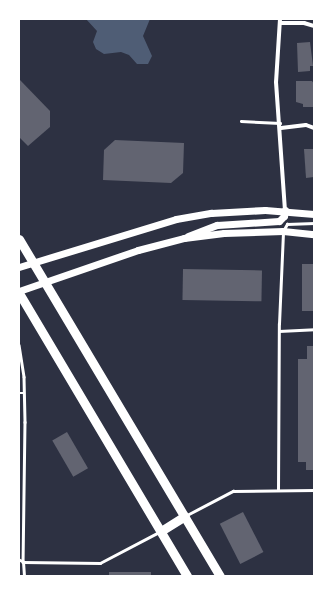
<!DOCTYPE html>
<style>
body{margin:0}
#map{position:relative;width:333px;height:595px;overflow:hidden;background:#2d3142;font-family:Quicksand,sans-serif}
div>[style]{position:absolute}
.water>*{inset:0;background:#4f5d75}
.building>*{inset:0;background:#626471;transform-origin:0 0}
.service>*{height:2.5px;margin:-1.25px;padding:0 1.25px;transform-origin:1.25px;border-radius:1.25px;background:#fff}
.minor>*{height:4px;margin:-2px;padding:0 2px;transform-origin:2px;border-radius:2px;background:#fff}
.tertiary>*{height:7px;margin:-3.5px;padding:0 3.5px;transform-origin:3.5px;border-radius:3.5px;background:#fff}
.trunk>*{height:9px;margin:-4.5px;padding:0 4.5px;transform-origin:4.5px;border-radius:4.5px;background:#fff}
span{translate:-50% -50%;white-space:nowrap;text-align:center;line-height:1.15;-webkit-text-stroke:4px #fff;paint-order:stroke}
.frame{position:absolute;inset:0;border:20px solid #fff;pointer-events:none}
</style>
<div id="map">
<div class="water">
<div style="clip-path:polygon(86px 19px,150px 19px,143px 36px,152px 56px,148px 64px,137px 64px,129px 55px,121px 52px,104px 54px,96px 49px,93px 42px,97px 31px)"></div>
</div>
<div class="building">
<div style="clip-path:polygon(310px 42px,313px 66px,310px 66px,310px 71px,298px 72px,297px 43px)"></div>
<div style="clip-path:polygon(19px 79px,50px 111px,50px 127px,28px 146px,19px 137px)"></div>
<div style="clip-path:polygon(296px 81px,312px 81px,314px 84px,314px 107px,303px 107px,303px 104px,296px 102px)"></div>
<div style="clip-path:polygon(115px 140px,184px 143px,183px 173px,171px 183px,103px 180px,104px 150px)"></div>
<div style="clip-path:polygon(304px 149px,314px 149px,314px 177px,306px 178px)"></div>
<div style="left:302px;top:264px;width:12px;height:47px"></div>
<div style="left:183px;top:269px;width:79px;height:31px;rotate:1deg"></div>
<div style="clip-path:polygon(307px 346px,314px 346px,314px 470px,306px 470px,306px 462px,298px 462px,298px 359px,307px 359px)"></div>
<div style="left:67px;top:432px;width:42px;height:17px;rotate:60deg"></div>
<div style="left:243px;top:512px;width:45px;height:26px;rotate:63deg"></div>
<div style="left:109px;top:572px;width:42px;height:4px"></div>
</div>
<div class="service">
<div style="left:241px;top:121px;width:39px;rotate:3deg"></div>
<div style="left:279px;top:331px;width:35px;rotate:-3deg"></div>
<div style="left:19px;top:345px;width:32px;rotate:81deg"></div>
<div style="left:24px;top:377px;width:45px;rotate:88.7deg"></div>
<div style="left:25px;top:422px;width:140px;rotate:90.8deg"></div>
<div style="left:23px;top:562px;width:4px;rotate:-153deg"></div>
<div style="left:19px;top:393px;width:5px"></div>
<div style="left:278px;top:490px;width:166px;rotate:-89.7deg"></div>
<div style="left:279px;top:324px;width:93px;rotate:-87.5deg"></div>
<div style="left:283px;top:231px;width:8px;rotate:-60deg"></div>
<div style="left:287px;top:224px;width:27px;rotate:-2deg"></div>
<div style="left:187px;top:515px;width:52px;rotate:-27.6deg"></div>
<div style="left:233px;top:491px;width:81px;rotate:-0.7deg"></div>
<div style="left:24px;top:576px;width:14px;rotate:-94deg"></div>
<div style="left:23px;top:562px;width:77px;rotate:0.7deg"></div>
<div style="left:100px;top:563px;width:67px;rotate:-27.7deg"></div>
</div>
<div class="minor">
<div style="left:280px;top:19px;width:63px;rotate:93.6deg"></div>
<div style="left:276px;top:82px;width:128px;rotate:86deg"></div>
<div style="left:280px;top:23px;width:24px"></div>
<div style="left:304px;top:23px;width:10px;rotate:17deg"></div>
<div style="left:281px;top:128px;width:25px;rotate:-7deg"></div>
<div style="left:306px;top:125px;width:9px;rotate:21deg"></div>
</div>
<div class="tertiary">
<div style="left:188px;top:236px;width:31px;rotate:-21deg"></div>
<div style="left:217px;top:225px;width:62px;rotate:-3.7deg"></div>
<div style="left:279px;top:221px;width:7px;rotate:-45deg"></div>
<div style="left:284px;top:216px;width:6px;rotate:-81deg"></div>
<div style="left:19px;top:267px;width:164px;rotate:-17deg"></div>
<div style="left:176px;top:219px;width:36px;rotate:-10deg"></div>
<div style="left:211px;top:213px;width:54px;rotate:-3.2deg"></div>
<div style="left:265px;top:210px;width:49px;rotate:4.7deg"></div>
<div style="left:19px;top:291px;width:126px;rotate:-19deg"></div>
<div style="left:138px;top:250px;width:48px;rotate:-14.6deg"></div>
<div style="left:184px;top:238px;width:40px;rotate:-7.1deg"></div>
<div style="left:224px;top:233px;width:59px;rotate:-1.9deg"></div>
<div style="left:283px;top:231px;width:31px;rotate:6deg"></div>
</div>
<div class="trunk">
<div style="left:19px;top:239px;width:392px;rotate:59.2deg"></div>
<div style="left:19px;top:293px;width:329px;rotate:59.3deg"></div>
<div style="left:161px;top:531px;width:28px;rotate:-32deg"></div>
</div>
<div class="frame"></div>
</div>
